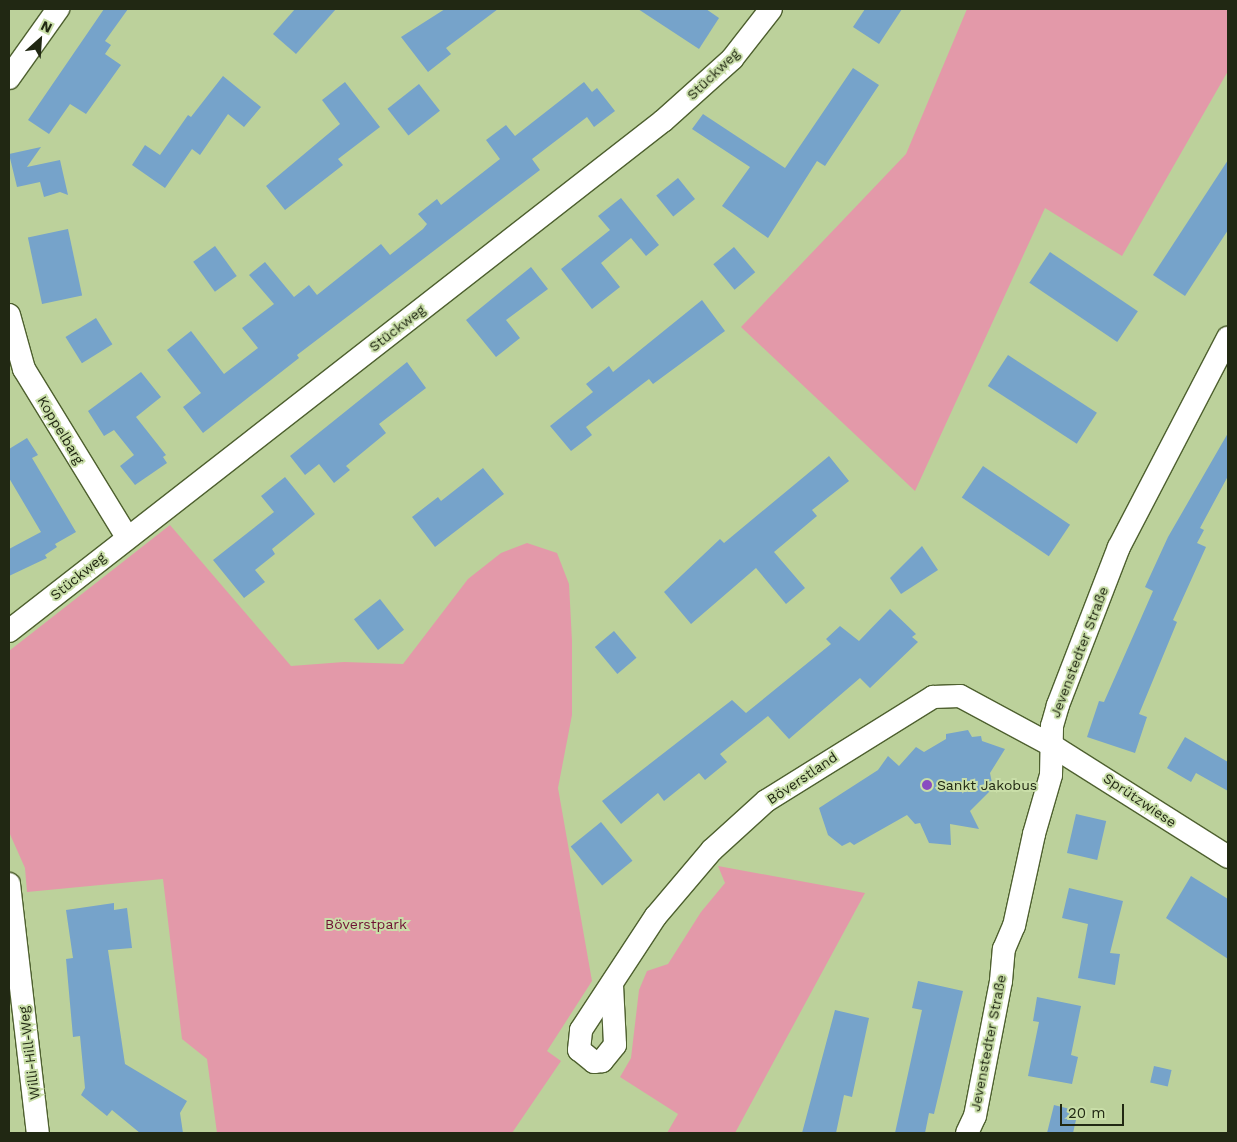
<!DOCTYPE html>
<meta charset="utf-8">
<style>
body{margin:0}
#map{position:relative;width:1237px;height:1142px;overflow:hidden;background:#bcd19b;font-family:"Work Sans",sans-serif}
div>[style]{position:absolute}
.green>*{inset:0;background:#e399a9}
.building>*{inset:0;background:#76a3ca;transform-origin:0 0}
.roads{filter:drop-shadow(1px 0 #4e602f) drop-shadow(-1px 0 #4e602f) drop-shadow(0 1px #4e602f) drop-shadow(0 -1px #4e602f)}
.minor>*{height:22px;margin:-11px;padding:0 11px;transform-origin:11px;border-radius:11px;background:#fff}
.dots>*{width:14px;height:14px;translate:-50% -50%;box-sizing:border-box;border:2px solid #c9dea8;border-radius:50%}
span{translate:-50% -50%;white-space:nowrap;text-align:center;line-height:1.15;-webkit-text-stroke:4px #c9dea8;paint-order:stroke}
.street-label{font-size:14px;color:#212813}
.poi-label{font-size:14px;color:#212813}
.left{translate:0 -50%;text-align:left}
.park-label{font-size:14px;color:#6f1133}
.frame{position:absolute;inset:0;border:10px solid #212813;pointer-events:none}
.north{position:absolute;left:15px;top:15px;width:50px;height:50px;-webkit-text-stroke:4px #c9dea8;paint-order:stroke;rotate:26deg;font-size:14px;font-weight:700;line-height:20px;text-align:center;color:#212813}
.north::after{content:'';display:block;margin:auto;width:18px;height:22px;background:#212813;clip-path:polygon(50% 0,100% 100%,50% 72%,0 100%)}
.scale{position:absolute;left:1060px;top:1104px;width:64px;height:22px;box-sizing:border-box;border:2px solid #212813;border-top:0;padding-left:6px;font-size:15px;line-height:18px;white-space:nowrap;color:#212813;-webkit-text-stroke:4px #c9dea8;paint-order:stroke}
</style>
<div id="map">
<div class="green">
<div style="clip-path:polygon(967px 9px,1228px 9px,1228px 71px,1122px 256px,1045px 208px,915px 491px,741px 327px,906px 154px)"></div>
<div style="clip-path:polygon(170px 525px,291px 666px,344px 662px,403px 664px,468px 579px,501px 553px,527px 543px,557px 553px,569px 584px,572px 641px,572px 715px,558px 788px,592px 981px,547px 1051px,561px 1061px,512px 1133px,217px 1133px,207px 1059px,182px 1039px,163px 879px,27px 892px,25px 868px,9px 832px,9px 651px)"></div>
<div style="clip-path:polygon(718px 866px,865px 893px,735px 1133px,667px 1133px,678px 1114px,620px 1077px,631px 1058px,639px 990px,647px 971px,668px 964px,701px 912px,725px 883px)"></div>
</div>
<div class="building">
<div style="clip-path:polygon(104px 9px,128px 9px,105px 41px,111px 45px,105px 54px,121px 65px,86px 114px,70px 104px,49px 134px,28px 120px)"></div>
<div style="clip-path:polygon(295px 9px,336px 9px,296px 54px,273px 34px)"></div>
<div style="clip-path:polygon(445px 9px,498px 9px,446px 48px,451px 54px,428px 72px,401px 37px)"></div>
<div style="clip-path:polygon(638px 9px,706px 9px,719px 18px,699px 49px)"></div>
<div style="clip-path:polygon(865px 9px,902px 9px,879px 44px,853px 27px)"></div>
<div style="clip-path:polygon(853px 68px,879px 85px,825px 166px,817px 161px,768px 238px,722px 206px,750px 167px,692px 129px,703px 114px,785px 168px)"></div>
<div style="clip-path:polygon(223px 76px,261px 107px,244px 127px,228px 114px,200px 155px,192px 149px,165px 188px,132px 165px,145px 145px,160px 155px,188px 115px,191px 117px)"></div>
<div style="clip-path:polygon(345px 82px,380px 127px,338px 159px,343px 165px,285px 210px,266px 186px,340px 124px,322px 100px)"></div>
<div style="clip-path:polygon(584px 82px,592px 92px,597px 88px,615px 111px,594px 127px,587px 117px,532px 159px,540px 170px,297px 355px,299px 358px,203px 433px,183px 407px,201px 393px,167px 350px,191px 331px,224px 374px,258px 348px,242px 328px,274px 304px,249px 275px,265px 262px,294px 297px,309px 285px,317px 295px,381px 244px,390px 255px,423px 229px,427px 224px,418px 214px,437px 199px,441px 205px,500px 159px,486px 140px,506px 125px,515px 136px)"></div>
<div style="left:419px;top:84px;width:34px;height:40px;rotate:52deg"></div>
<div style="clip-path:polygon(41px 147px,27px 167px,60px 160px,68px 195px,60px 192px,44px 197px,40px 182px,17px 187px,9px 154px)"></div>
<div style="clip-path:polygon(1228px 160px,1228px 230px,1185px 296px,1153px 275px)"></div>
<div style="left:678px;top:178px;width:27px;height:28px;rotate:51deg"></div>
<div style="clip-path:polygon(621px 198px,659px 245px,646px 256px,631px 238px,601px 263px,620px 287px,592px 309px,561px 269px,610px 230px,598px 216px)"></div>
<div style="left:68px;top:229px;width:68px;height:41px;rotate:78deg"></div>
<div style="left:215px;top:246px;width:37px;height:27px;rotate:54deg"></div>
<div style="left:734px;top:247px;width:33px;height:27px;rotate:50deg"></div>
<div style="left:1050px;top:252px;width:106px;height:37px;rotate:34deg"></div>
<div style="clip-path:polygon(531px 267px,548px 289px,506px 320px,520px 338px,496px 357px,466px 320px)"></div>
<div style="clip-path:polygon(702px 300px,725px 331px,653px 384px,649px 379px,586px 427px,592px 435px,571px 451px,550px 426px,593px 392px,586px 384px,609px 366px,613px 372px)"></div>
<div style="left:96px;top:318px;width:31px;height:36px;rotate:58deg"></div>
<div style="left:1008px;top:355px;width:106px;height:37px;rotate:33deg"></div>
<div style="clip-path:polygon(407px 362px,426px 388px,379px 424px,386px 433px,346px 466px,350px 470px,334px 483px,319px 464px,305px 475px,290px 456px)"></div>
<div style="clip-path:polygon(141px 372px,161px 397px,136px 417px,166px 455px,163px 457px,167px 463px,135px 485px,120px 466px,134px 455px,114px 430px,104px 436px,88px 411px)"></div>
<div style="clip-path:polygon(1228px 433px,1228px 476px,1200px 528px,1204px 530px,1197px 543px,1206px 547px,1173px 620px,1177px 622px,1139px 714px,1147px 717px,1135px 753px,1087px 737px,1099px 701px,1104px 702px,1153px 591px,1145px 587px,1168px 537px)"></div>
<div style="clip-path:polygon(27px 438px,38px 455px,32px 458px,76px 532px,55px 544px,57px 547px,45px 555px,47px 558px,9px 576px,9px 549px,41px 532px,9px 478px,9px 449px)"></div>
<div style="clip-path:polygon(829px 456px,849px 481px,812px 510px,817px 516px,774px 552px,805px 588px,786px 604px,756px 568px,691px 624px,664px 592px,720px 539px,724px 543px)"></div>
<div style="left:983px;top:466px;width:105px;height:38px;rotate:34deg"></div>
<div style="clip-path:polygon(483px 468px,504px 494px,435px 547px,412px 517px,438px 497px,441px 501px)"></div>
<div style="clip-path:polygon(285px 477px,315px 514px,272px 549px,275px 554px,255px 570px,265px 582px,244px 598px,213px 560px,274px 512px,261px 496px)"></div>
<div style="clip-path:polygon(922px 546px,938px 570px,901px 594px,890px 578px)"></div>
<div style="left:380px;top:599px;width:39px;height:33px;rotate:52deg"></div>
<div style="clip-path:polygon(890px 609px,916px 634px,912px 637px,918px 642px,870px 688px,860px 678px,789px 739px,768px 716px,720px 754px,727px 762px,705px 780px,699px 773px,664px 801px,658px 793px,621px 824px,602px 801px,732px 700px,746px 713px,831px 644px,826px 639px,840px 626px,859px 641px)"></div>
<div style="left:614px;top:631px;width:35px;height:25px;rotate:50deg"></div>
<div style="clip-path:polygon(968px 730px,972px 737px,981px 736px,982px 741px,1005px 749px,990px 773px,993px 788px,970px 811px,979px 829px,950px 824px,951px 845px,929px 843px,920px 823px,915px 824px,907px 815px,854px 845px,850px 842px,842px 846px,828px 835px,819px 808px,878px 770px,888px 756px,899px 766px,916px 747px,924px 752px,946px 739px,946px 734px)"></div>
<div style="clip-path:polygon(1185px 737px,1228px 762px,1228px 791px,1196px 773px,1191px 782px,1167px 768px)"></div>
<div style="left:1076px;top:814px;width:31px;height:40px;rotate:13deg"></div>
<div style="left:601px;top:822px;width:50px;height:39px;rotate:51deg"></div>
<div style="clip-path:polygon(1191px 876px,1228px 899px,1228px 959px,1166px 918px)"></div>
<div style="clip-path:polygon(1069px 888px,1123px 901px,1110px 953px,1120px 954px,1115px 985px,1078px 978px,1088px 924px,1062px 918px)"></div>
<div style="clip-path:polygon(114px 903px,114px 910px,127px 908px,132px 948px,108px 950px,125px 1064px,187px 1101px,180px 1113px,183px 1133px,140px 1133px,112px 1110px,107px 1116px,81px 1095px,85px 1088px,80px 1036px,73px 1037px,66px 959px,73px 958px,66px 910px)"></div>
<div style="clip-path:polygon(918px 981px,963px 991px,934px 1114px,929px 1113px,925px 1133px,895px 1133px,922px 1010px,912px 1008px)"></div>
<div style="clip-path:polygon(1037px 997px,1081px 1006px,1071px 1055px,1078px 1057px,1072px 1084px,1028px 1076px,1039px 1022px,1033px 1021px)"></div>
<div style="clip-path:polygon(835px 1010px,869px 1018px,852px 1097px,844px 1095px,836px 1133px,802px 1133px)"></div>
<div style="left:1154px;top:1066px;width:18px;height:17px;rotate:13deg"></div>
<div style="clip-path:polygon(1054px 1105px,1078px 1111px,1073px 1133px,1047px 1133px)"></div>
</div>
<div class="roads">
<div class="minor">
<div style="left:9px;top:78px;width:85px;rotate:-54.6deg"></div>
<div style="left:9px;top:315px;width:56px;rotate:74.5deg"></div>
<div style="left:24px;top:369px;width:197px;rotate:58.5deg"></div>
<div style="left:9px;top:631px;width:829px;rotate:-37.95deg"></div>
<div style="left:663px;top:121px;width:93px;rotate:-41.9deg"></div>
<div style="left:732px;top:59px;width:63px;rotate:-52deg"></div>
<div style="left:9px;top:884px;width:251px;rotate:83.4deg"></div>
<div style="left:612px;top:985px;width:60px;rotate:87.1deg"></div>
<div style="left:615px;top:1045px;width:21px;rotate:129deg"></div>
<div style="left:602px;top:1061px;width:8px;rotate:173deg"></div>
<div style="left:594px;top:1062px;width:19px;rotate:-141deg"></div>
<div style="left:579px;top:1050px;width:20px;rotate:-84deg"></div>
<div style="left:581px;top:1030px;width:136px;rotate:-56.7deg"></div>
<div style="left:656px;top:916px;width:87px;rotate:-49.7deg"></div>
<div style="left:712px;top:850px;width:73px;rotate:-42.2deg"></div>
<div style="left:766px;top:801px;width:197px;rotate:-31.9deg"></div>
<div style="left:933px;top:697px;width:27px;rotate:-2deg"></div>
<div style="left:960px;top:696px;width:103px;rotate:28.3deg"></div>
<div style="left:1051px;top:745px;width:209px;rotate:32.3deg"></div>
<div style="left:967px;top:1133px;width:19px;rotate:-65deg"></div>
<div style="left:975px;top:1116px;width:137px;rotate:-79.1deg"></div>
<div style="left:1001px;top:981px;width:32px;rotate:-85deg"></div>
<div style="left:1004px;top:949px;width:25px;rotate:-67deg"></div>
<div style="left:1014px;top:926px;width:94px;rotate:-77.7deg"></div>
<div style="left:1034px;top:834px;width:61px;rotate:-73.9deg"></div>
<div style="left:1051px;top:775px;width:49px;rotate:-88.8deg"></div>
<div style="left:1052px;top:726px;width:22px;rotate:-74deg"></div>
<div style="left:1058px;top:705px;width:169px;rotate:-68.9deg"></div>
<div style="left:1119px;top:547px;width:236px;rotate:-62.5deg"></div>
</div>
</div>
<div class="dots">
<div style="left:927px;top:785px;background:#894bc1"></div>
</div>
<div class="street-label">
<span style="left:713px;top:74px;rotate:-44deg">Stückweg</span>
<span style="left:397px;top:328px;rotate:-38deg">Stückweg</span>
<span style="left:61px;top:430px;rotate:59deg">Koppelbarg</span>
<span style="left:78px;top:576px;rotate:-39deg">Stückweg</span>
<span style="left:1079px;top:652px;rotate:-69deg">Jevenstedter Straße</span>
<span style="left:802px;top:778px;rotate:-34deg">Böverstland</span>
<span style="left:1140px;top:800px;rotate:34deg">Sprützwiese</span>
<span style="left:988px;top:1043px;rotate:-79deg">Jevenstedter Straße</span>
<span style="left:29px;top:1053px;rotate:-97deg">Willi-Hill-Weg</span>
</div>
<div class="poi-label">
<span class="left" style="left:937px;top:785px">Sankt Jakobus</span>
</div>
<div class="park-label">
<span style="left:366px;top:924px">Böverstpark</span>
</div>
<div class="frame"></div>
<div class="north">N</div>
<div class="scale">20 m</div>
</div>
